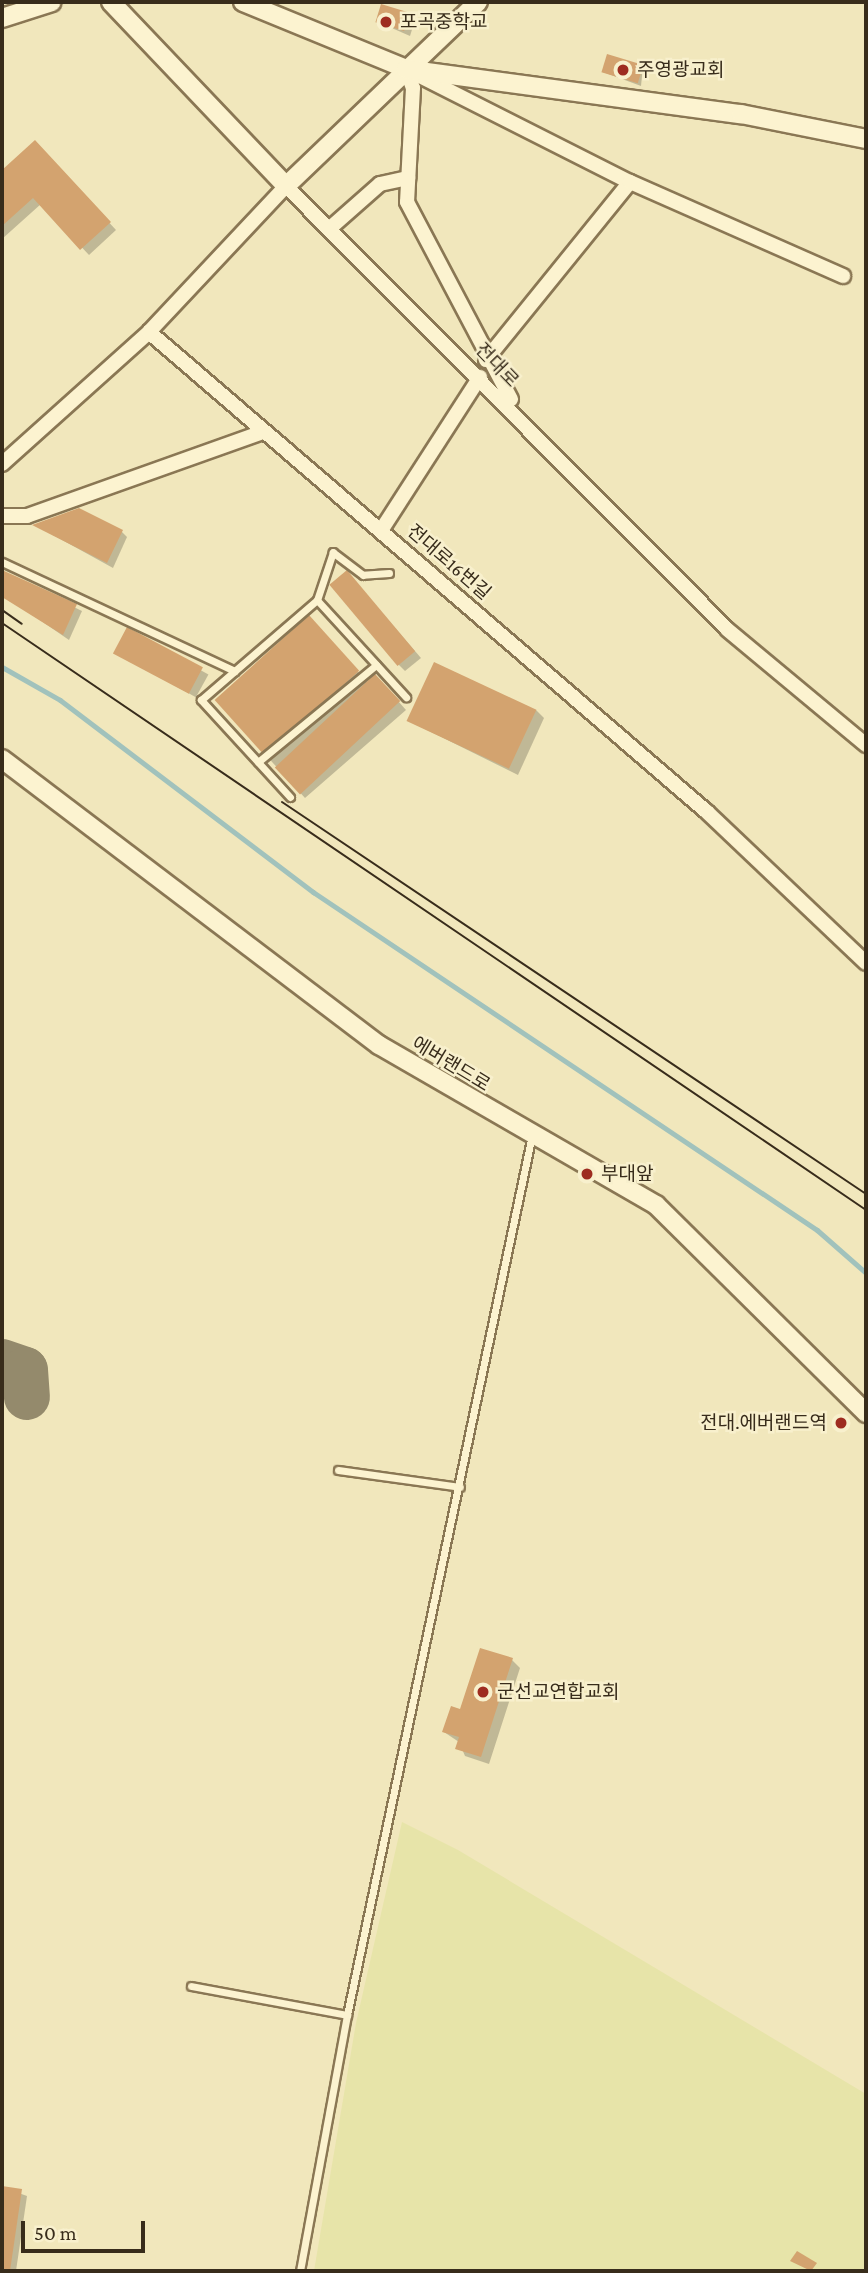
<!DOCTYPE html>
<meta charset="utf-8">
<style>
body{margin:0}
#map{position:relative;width:868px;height:2273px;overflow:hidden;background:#f1e7bc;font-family:"Crimson Pro","Noto Sans KR",serif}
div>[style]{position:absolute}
.farmland>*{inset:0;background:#e7e4a9}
.shadow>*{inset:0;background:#0003;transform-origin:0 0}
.stream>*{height:5px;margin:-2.5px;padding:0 2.5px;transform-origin:2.5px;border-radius:2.5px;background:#a1c2bc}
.taxiway>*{height:46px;margin:-23px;padding:0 23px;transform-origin:23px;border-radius:23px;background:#948a6c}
.building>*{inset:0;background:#d3a36f;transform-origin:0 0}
.roads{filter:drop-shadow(2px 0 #8a7754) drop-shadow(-2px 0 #8a7754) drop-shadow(0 2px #8a7754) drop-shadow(0 -2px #8a7754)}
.service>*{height:7px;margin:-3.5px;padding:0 3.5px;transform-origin:3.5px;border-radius:3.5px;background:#fcf3d0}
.minor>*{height:14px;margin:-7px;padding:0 7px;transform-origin:7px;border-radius:7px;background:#fcf3d0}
.tertiary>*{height:18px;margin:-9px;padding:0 9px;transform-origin:9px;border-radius:9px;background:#fcf3d0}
.tram>*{height:2px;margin:-1px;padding:0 1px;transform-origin:1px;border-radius:1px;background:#382c1b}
.dots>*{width:19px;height:19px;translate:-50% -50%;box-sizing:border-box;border:4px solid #f8f0cd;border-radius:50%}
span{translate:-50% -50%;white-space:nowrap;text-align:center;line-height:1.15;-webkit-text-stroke:5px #f8f0cd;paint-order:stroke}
.poi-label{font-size:19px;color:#382c1b}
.left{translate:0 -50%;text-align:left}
.right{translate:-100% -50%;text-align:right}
.street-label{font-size:19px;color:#382c1b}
.frame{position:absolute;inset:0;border:4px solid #382c1b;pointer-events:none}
.scale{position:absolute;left:21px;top:2221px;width:124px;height:32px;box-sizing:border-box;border:4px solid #382c1b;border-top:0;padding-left:9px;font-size:21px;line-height:24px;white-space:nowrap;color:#382c1b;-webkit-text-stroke:5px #f8f0cd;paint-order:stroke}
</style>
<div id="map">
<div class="farmland">
<div style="clip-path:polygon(402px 1822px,458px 1850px,866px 2094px,866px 2271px,314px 2271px,356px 2023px)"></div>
</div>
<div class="shadow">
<div style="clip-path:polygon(409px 14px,415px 20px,410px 36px,378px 22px)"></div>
<div style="clip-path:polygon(643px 66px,641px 86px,603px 72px)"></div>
<div style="clip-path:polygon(35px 142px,116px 230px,89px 255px,41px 204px,2px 239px,2px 174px)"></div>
<div style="clip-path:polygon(35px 525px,121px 531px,127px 537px,113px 568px)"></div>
<div style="clip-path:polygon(2px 572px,82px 611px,69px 640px,2px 594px)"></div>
<div style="clip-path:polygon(352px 578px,421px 658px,405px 671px,399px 665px)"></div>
<div style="clip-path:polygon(317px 625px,367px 682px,383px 684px,406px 710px,305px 798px,262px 751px)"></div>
<div style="left:128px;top:630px;width:92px;height:26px;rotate:29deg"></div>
<div style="clip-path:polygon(536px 710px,544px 718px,518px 775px,409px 721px)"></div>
<div style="clip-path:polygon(512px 1660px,520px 1668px,489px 1764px,465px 1756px,459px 1742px,444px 1732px)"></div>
<div style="clip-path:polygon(2px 2187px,27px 2196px,16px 2271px,2px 2271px)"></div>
</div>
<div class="stream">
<div style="left:2px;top:667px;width:67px;rotate:29.6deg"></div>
<div style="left:60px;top:700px;width:318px;rotate:37.2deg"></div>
<div style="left:313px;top:892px;width:607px;rotate:33.85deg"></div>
<div style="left:817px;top:1230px;width:65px;rotate:41.3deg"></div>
</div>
<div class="taxiway">
<div style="left:2px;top:1362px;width:24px;rotate:19deg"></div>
<div style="left:25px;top:1370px;width:27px;rotate:86deg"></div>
</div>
<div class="building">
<div style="left:381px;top:4px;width:30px;height:19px;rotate:17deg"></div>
<div style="left:607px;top:54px;width:38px;height:19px;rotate:17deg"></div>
<div style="clip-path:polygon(35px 140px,111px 222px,80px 250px,33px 198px,2px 226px,2px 170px)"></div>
<div style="clip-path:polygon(79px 508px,123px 530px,107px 563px,32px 525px)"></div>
<div style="clip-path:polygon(2px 570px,77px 604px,63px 635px,2px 597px)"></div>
<div style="left:347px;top:570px;width:106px;height:23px;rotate:50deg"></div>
<div style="left:309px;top:615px;width:75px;height:127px;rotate:48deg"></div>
<div style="left:127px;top:627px;width:86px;height:30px;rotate:28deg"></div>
<div style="left:434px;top:662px;width:113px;height:65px;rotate:25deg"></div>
<div style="left:375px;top:674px;width:37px;height:137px;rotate:47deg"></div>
<div style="clip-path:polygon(480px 1648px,513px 1658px,481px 1757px,455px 1749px,459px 1737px,442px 1732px,451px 1706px,460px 1709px)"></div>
<div style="clip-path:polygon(2px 2186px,22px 2189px,10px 2271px,2px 2271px)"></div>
<div style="clip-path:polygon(797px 2251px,817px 2263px,811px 2271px,790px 2261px)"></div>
</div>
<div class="roads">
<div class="service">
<div style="left:2px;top:562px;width:257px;rotate:25.1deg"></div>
<div style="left:389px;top:573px;width:26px;rotate:176deg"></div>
<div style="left:363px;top:575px;width:38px;rotate:-143deg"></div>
<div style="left:333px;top:552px;width:51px;rotate:108.4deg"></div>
<div style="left:317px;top:600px;width:132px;rotate:47.5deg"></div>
<div style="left:258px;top:762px;width:153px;rotate:-39.4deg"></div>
<div style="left:290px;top:797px;width:132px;rotate:-132.5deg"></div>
<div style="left:201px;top:700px;width:153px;rotate:-40.8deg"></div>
<div style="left:338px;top:1470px;width:123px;rotate:7.9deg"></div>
<div style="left:191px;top:1986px;width:159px;rotate:10.5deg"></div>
<div style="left:300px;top:2271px;width:260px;rotate:-79.6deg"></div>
<div style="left:347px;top:2015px;width:899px;rotate:-78.13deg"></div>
</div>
<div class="minor">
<div style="left:406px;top:69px;width:20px;rotate:70deg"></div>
<div style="left:413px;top:88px;width:114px;rotate:93deg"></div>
<div style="left:407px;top:202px;width:223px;rotate:62.2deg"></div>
<div style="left:410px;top:71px;width:246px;rotate:26.8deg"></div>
<div style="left:630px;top:182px;width:229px;rotate:129deg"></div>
<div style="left:630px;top:182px;width:233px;rotate:23.8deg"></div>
<div style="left:329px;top:229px;width:68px;rotate:-41.4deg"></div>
<div style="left:380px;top:184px;width:29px;rotate:-12deg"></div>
<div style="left:2px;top:464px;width:198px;rotate:-41.9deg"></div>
<div style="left:2px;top:516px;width:25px"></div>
<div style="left:27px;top:516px;width:247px;rotate:-19.6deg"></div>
<div style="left:382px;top:529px;width:181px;rotate:-57.2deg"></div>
<div style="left:866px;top:745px;width:180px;rotate:-140.2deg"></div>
<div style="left:728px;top:630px;width:626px;rotate:-134.87deg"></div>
<div style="left:286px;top:186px;width:200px;rotate:133.2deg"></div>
<div style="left:149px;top:332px;width:736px;rotate:40.7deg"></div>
<div style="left:707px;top:812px;width:219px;rotate:43.5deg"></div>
</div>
<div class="tertiary">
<div style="left:111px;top:2px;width:254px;rotate:46.4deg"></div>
<div style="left:286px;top:186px;width:266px;rotate:-43.8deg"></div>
<div style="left:243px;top:2px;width:176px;rotate:22.3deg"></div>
<div style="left:406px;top:69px;width:338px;rotate:7.7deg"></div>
<div style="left:741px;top:114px;width:127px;rotate:11.3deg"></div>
<div style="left:2px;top:18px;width:52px;rotate:-17.7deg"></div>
<div style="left:2px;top:759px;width:473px;rotate:37.2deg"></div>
<div style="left:379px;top:1045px;width:320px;rotate:30deg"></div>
<div style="left:656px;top:1205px;width:296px;rotate:44.7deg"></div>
</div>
</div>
<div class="tram">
<div style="left:2px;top:610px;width:24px;rotate:35deg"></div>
<div style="left:2px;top:623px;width:1045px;rotate:34.19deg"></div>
<div style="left:282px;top:802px;width:703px;rotate:33.87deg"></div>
</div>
<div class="dots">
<div style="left:386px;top:22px;background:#9e2c20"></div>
<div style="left:623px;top:70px;background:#9e2c20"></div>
<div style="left:587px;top:1174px;background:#9e2c20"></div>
<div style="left:841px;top:1423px;background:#9e2c20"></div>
<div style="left:483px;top:1692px;background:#9e2c20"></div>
</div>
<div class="poi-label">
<span class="left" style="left:400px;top:22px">포곡중학교</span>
<span class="left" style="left:637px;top:70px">주영광교회</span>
<span class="left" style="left:601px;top:1174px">부대앞</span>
<span class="right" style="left:827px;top:1423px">전대.에버랜드역</span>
<span class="left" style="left:497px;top:1692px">군선교연합교회</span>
</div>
<div class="street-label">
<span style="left:497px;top:365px;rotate:46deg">전대로</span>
<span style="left:449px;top:562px;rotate:41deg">전대로16번길</span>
<span style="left:451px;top:1064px;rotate:31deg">에버랜드로</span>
</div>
<div class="frame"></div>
<div class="scale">50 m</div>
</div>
